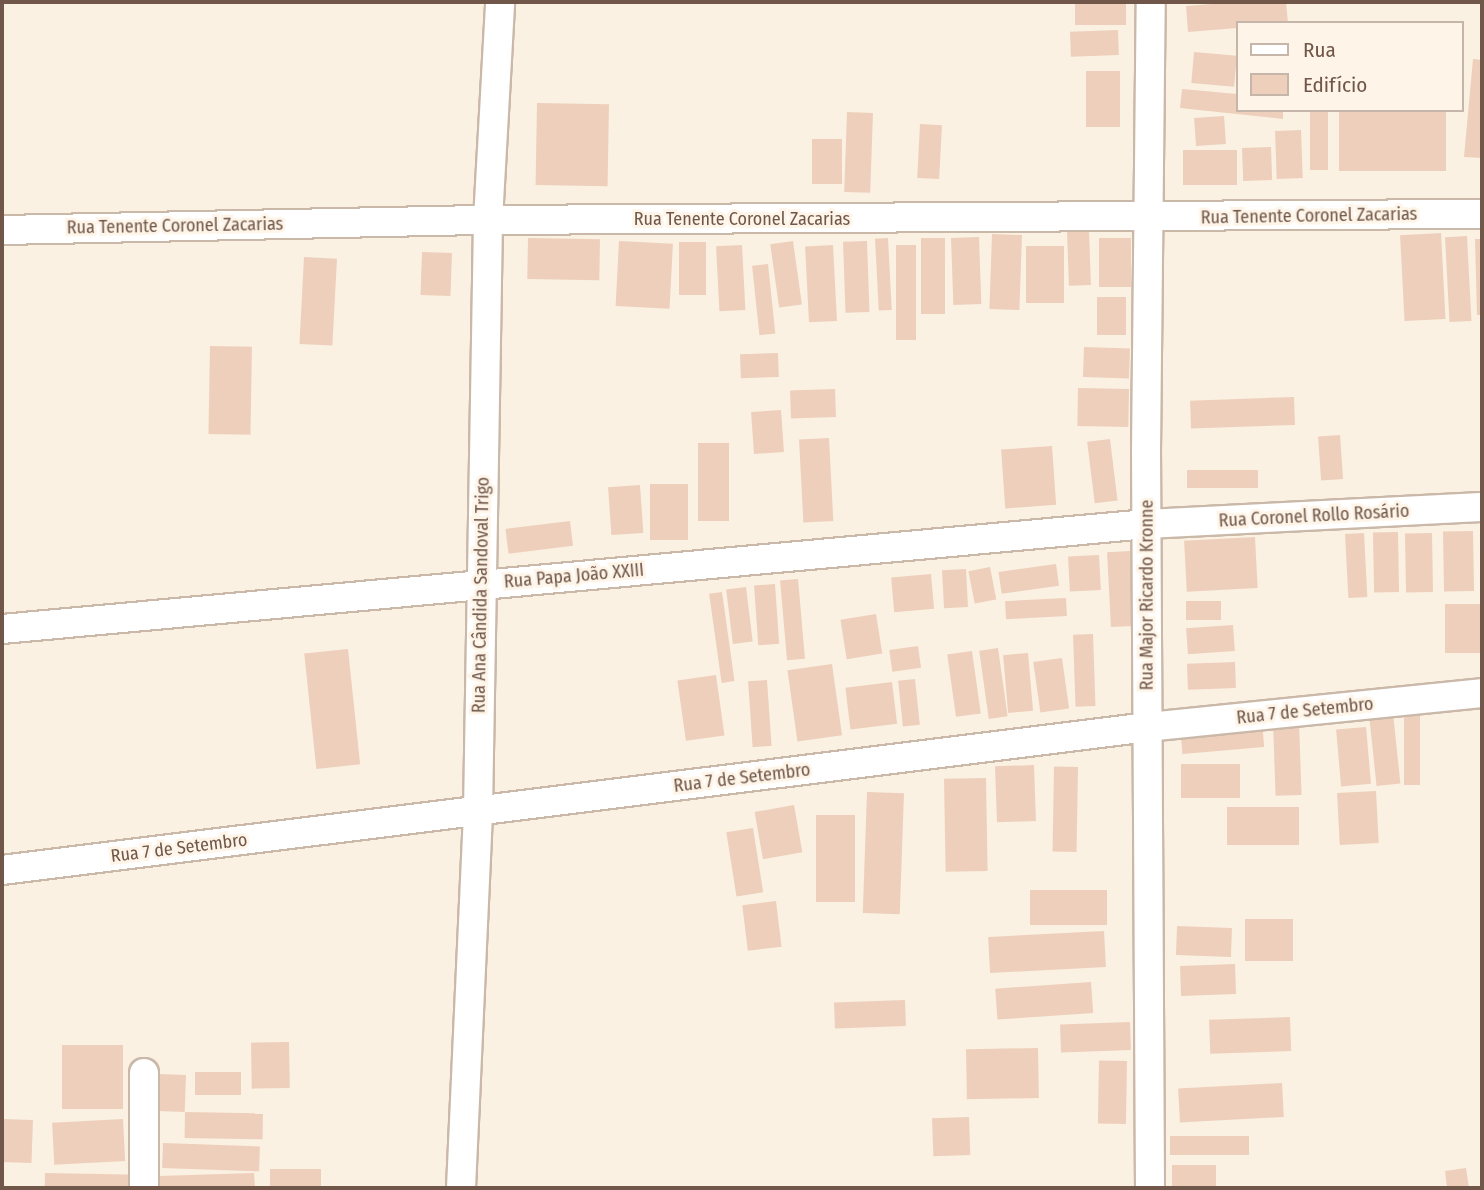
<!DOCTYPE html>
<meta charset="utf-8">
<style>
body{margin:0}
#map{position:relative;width:1484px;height:1190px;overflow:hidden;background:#faf1e2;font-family:"Fira Sans Condensed",sans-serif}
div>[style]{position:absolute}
.building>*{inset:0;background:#eecfbb;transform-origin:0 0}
.roads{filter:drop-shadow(2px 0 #cab8a9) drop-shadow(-2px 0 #cab8a9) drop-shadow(0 2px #cab8a9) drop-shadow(0 -2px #cab8a9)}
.minor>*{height:28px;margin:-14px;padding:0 14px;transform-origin:14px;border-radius:14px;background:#fff}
span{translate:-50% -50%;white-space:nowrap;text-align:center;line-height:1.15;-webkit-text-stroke:6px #fef5e8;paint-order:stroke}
.street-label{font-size:18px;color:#70574a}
.frame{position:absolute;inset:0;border:4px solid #70574a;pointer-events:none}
.legend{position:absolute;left:1236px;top:21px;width:228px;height:91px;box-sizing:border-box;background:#fef5e8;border:2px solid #c5b6a9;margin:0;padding:9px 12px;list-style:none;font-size:21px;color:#70574a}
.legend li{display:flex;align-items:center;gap:14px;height:35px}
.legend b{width:35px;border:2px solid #c5b6a9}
</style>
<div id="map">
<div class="building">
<div style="left:1075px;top:2px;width:51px;height:23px"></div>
<div style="clip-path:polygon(1237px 2px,1286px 2px,1288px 23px,1237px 23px,1237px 28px,1188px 32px,1186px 6px)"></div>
<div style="left:1118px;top:30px;width:25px;height:48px;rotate:88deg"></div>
<div style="left:1194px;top:52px;width:43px;height:31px;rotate:5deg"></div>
<div style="clip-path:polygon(1473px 59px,1482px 60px,1482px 158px,1464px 157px)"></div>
<div style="left:1086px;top:71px;width:34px;height:56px"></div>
<div style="clip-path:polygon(1182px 89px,1237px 94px,1237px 110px,1283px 110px,1283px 119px,1180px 108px)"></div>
<div style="left:537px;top:103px;width:72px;height:82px;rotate:1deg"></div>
<div style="left:1310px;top:110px;width:18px;height:60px"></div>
<div style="left:1339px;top:110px;width:107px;height:61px"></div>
<div style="left:847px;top:112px;width:26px;height:80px;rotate:2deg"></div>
<div style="left:1224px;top:116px;width:28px;height:30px;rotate:86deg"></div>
<div style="left:920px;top:124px;width:22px;height:54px;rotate:3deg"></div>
<div style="left:1301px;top:130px;width:48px;height:26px;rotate:88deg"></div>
<div style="left:812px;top:139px;width:30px;height:45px"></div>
<div style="left:1271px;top:147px;width:33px;height:29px;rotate:88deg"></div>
<div style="left:1237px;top:150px;width:35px;height:54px;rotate:90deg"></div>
<div style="left:1089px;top:230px;width:55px;height:22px;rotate:88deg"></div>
<div style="left:1441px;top:233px;width:86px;height:41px;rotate:87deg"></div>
<div style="left:992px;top:234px;width:30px;height:75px;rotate:2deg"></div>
<div style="left:1467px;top:236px;width:85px;height:22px;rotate:87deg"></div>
<div style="left:979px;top:237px;width:67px;height:28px;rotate:88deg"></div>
<div style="left:528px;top:238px;width:72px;height:41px;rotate:1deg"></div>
<div style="left:888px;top:238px;width:72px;height:13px;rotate:87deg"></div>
<div style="left:921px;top:238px;width:24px;height:76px"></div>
<div style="left:1099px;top:238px;width:32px;height:49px"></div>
<div style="clip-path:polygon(1475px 239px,1482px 239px,1482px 315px,1477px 315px)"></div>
<div style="left:619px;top:241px;width:54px;height:65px;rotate:3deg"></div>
<div style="left:793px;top:241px;width:64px;height:23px;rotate:82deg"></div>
<div style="left:867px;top:241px;width:71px;height:24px;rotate:88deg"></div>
<div style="left:679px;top:242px;width:27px;height:53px"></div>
<div style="left:742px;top:245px;width:65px;height:26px;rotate:87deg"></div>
<div style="left:833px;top:245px;width:76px;height:28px;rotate:87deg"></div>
<div style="left:916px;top:245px;width:95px;height:20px;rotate:90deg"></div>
<div style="left:1064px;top:246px;width:57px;height:38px;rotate:90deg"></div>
<div style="left:422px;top:252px;width:30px;height:43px;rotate:2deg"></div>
<div style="left:304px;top:257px;width:33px;height:87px;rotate:3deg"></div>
<div style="left:768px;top:264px;width:70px;height:16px;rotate:84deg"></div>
<div style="left:1097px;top:297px;width:29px;height:38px"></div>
<div style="left:210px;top:346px;width:42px;height:88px;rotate:1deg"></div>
<div style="left:1084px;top:347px;width:46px;height:30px;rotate:2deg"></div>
<div style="left:778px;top:353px;width:24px;height:38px;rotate:88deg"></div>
<div style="left:1078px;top:388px;width:51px;height:38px;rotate:1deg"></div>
<div style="left:835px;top:389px;width:28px;height:45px;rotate:88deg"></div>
<div style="left:1294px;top:397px;width:28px;height:104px;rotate:88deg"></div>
<div style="left:781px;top:410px;width:42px;height:30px;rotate:86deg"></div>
<div style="left:1340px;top:435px;width:44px;height:22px;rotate:86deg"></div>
<div style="left:829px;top:438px;width:83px;height:30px;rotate:87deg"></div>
<div style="left:1110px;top:439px;width:62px;height:23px;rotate:83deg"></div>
<div style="left:698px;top:443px;width:31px;height:78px"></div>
<div style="left:1052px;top:446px;width:59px;height:51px;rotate:86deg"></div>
<div style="left:1258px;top:470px;width:18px;height:71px;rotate:90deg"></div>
<div style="left:688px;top:484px;width:56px;height:38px;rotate:90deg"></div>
<div style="left:640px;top:485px;width:48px;height:32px;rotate:86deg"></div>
<div style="left:570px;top:521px;width:25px;height:65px;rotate:83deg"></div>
<div style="left:1473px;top:531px;width:60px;height:30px;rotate:89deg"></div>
<div style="left:1398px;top:532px;width:60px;height:25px;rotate:89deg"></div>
<div style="left:1364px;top:533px;width:64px;height:19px;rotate:87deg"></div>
<div style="left:1432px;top:533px;width:59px;height:27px;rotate:89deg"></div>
<div style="left:1255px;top:537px;width:51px;height:71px;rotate:87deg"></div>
<div style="left:1130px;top:551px;width:75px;height:23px;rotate:87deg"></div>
<div style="left:1099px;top:555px;width:35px;height:31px;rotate:87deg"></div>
<div style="left:1056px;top:564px;width:22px;height:58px;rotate:82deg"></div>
<div style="left:990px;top:567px;width:33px;height:22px;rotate:79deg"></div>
<div style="left:966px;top:569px;width:38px;height:24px;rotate:87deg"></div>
<div style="left:931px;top:574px;width:35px;height:40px;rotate:85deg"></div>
<div style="left:798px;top:579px;width:80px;height:18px;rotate:85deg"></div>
<div style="left:775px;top:584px;width:60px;height:21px;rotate:86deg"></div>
<div style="left:746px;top:587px;width:55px;height:20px;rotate:83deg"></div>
<div style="left:722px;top:592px;width:90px;height:13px;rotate:82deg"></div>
<div style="left:1066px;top:598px;width:18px;height:61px;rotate:87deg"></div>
<div style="left:1221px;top:601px;width:19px;height:35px;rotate:90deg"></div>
<div style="left:1482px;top:604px;width:49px;height:37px;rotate:90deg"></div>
<div style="left:876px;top:614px;width:40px;height:36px;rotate:81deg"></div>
<div style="left:1233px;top:625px;width:26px;height:47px;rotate:86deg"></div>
<div style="left:1093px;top:634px;width:72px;height:20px;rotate:88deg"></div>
<div style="left:918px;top:646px;width:22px;height:29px;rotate:82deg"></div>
<div style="left:998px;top:648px;width:69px;height:19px;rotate:82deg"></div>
<div style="left:348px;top:649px;width:116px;height:44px;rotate:84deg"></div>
<div style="left:972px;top:651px;width:63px;height:25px;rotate:82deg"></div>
<div style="left:1028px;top:653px;width:58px;height:25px;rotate:85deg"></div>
<div style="left:1062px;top:658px;width:51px;height:29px;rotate:82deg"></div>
<div style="left:1235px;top:662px;width:26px;height:48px;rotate:88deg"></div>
<div style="left:832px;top:664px;width:72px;height:45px;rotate:82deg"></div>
<div style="left:716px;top:675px;width:61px;height:39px;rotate:82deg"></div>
<div style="left:915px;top:679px;width:46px;height:17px;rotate:84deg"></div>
<div style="left:767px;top:680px;width:66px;height:19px;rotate:86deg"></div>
<div style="left:892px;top:682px;width:42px;height:47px;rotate:83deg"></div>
<div style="left:1404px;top:711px;width:16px;height:74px"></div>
<div style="left:1393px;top:713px;width:71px;height:24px;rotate:84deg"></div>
<div style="left:1262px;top:722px;width:25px;height:82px;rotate:85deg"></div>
<div style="left:1299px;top:722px;width:73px;height:26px;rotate:88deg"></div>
<div style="left:1366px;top:727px;width:57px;height:30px;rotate:85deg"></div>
<div style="left:1240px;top:764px;width:34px;height:59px;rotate:90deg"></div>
<div style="left:1034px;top:765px;width:56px;height:39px;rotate:88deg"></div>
<div style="left:1078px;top:767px;width:85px;height:24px;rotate:91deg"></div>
<div style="left:986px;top:778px;width:93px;height:42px;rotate:89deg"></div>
<div style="left:1376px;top:791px;width:52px;height:39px;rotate:87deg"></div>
<div style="left:867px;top:792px;width:37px;height:121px;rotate:2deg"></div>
<div style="left:794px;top:805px;width:48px;height:40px;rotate:80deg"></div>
<div style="left:1299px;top:807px;width:38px;height:72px;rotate:90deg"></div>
<div style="left:816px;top:815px;width:39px;height:87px"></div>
<div style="left:753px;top:828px;width:65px;height:27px;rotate:81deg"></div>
<div style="left:1107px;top:890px;width:35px;height:77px;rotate:90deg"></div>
<div style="left:776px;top:901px;width:46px;height:34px;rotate:83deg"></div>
<div style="left:1245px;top:919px;width:48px;height:42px"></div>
<div style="left:1177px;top:926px;width:55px;height:29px;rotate:2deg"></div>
<div style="left:1104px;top:931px;width:36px;height:116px;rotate:87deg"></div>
<div style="left:1235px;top:964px;width:30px;height:55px;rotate:88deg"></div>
<div style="left:1091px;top:982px;width:31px;height:96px;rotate:86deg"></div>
<div style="left:905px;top:1000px;width:26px;height:71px;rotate:88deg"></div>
<div style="left:1290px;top:1017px;width:34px;height:81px;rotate:88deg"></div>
<div style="left:1130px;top:1022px;width:28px;height:70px;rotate:88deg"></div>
<div style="left:289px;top:1042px;width:46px;height:38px;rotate:89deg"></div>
<div style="left:62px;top:1045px;width:61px;height:64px"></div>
<div style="left:1038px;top:1048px;width:50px;height:72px;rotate:89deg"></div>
<div style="left:1127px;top:1061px;width:63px;height:28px;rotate:91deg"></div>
<div style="left:195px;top:1072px;width:46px;height:23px"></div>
<div style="left:159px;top:1074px;width:27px;height:37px;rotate:2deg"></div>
<div style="left:1282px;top:1083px;width:34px;height:104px;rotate:87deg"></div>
<div style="left:185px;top:1112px;width:78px;height:26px;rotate:1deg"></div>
<div style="left:969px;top:1117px;width:38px;height:37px;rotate:88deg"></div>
<div style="left:2px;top:1119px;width:31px;height:43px;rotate:2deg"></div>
<div style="left:123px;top:1119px;width:42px;height:71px;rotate:87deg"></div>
<div style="left:1249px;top:1136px;width:19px;height:79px;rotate:90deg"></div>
<div style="left:163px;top:1143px;width:97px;height:25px;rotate:2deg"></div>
<div style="left:1216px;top:1165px;width:23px;height:44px;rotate:90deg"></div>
<div style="clip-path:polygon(1466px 1168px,1469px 1188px,1447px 1188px,1445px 1171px)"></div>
<div style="left:270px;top:1169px;width:51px;height:19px"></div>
<div style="left:45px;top:1173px;width:95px;height:15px;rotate:1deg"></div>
<div style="clip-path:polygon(254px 1173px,255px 1188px,160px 1188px,159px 1176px)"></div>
</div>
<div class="roads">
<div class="minor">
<div style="left:2px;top:230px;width:486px;rotate:-1.2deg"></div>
<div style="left:488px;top:220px;width:994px;rotate:-0.35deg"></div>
<div style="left:2px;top:629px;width:1149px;rotate:-5.24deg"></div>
<div style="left:1146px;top:524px;width:336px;rotate:-2.9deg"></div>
<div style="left:2px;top:870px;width:1155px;rotate:-7.11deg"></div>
<div style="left:1148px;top:727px;width:336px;rotate:-5.8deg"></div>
<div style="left:144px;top:1188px;width:115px;rotate:-90deg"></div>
<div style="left:461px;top:1188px;width:376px;rotate:-87.4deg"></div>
<div style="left:478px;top:812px;width:592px;rotate:-89.03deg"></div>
<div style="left:488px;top:220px;width:218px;rotate:-86.8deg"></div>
<div style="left:1150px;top:1188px;width:737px;rotate:-90.31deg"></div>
<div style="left:1146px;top:451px;width:449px;rotate:-89.4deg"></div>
</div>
</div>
<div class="street-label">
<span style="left:1309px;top:216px;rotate:-1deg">Rua Tenente Coronel Zacarias</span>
<span style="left:742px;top:219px">Rua Tenente Coronel Zacarias</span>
<span style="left:175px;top:226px;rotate:-1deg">Rua Tenente Coronel Zacarias</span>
<span style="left:1314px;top:516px;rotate:-3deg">Rua Coronel Rollo Rosário</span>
<span style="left:574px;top:576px;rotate:-5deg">Rua Papa João XXIII</span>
<span style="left:481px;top:595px;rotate:-89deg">Rua Ana Cândida Sandoval Trigo</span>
<span style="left:1147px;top:595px;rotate:-90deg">Rua Major Ricardo Kronne</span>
<span style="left:1305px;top:711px;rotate:-6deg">Rua 7 de Setembro</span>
<span style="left:742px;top:778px;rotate:-7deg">Rua 7 de Setembro</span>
<span style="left:179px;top:848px;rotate:-7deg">Rua 7 de Setembro</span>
</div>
<div class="frame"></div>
<ul class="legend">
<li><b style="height:9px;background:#fff"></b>Rua</li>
<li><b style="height:19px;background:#eecfbb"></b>Edifício</li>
</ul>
</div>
